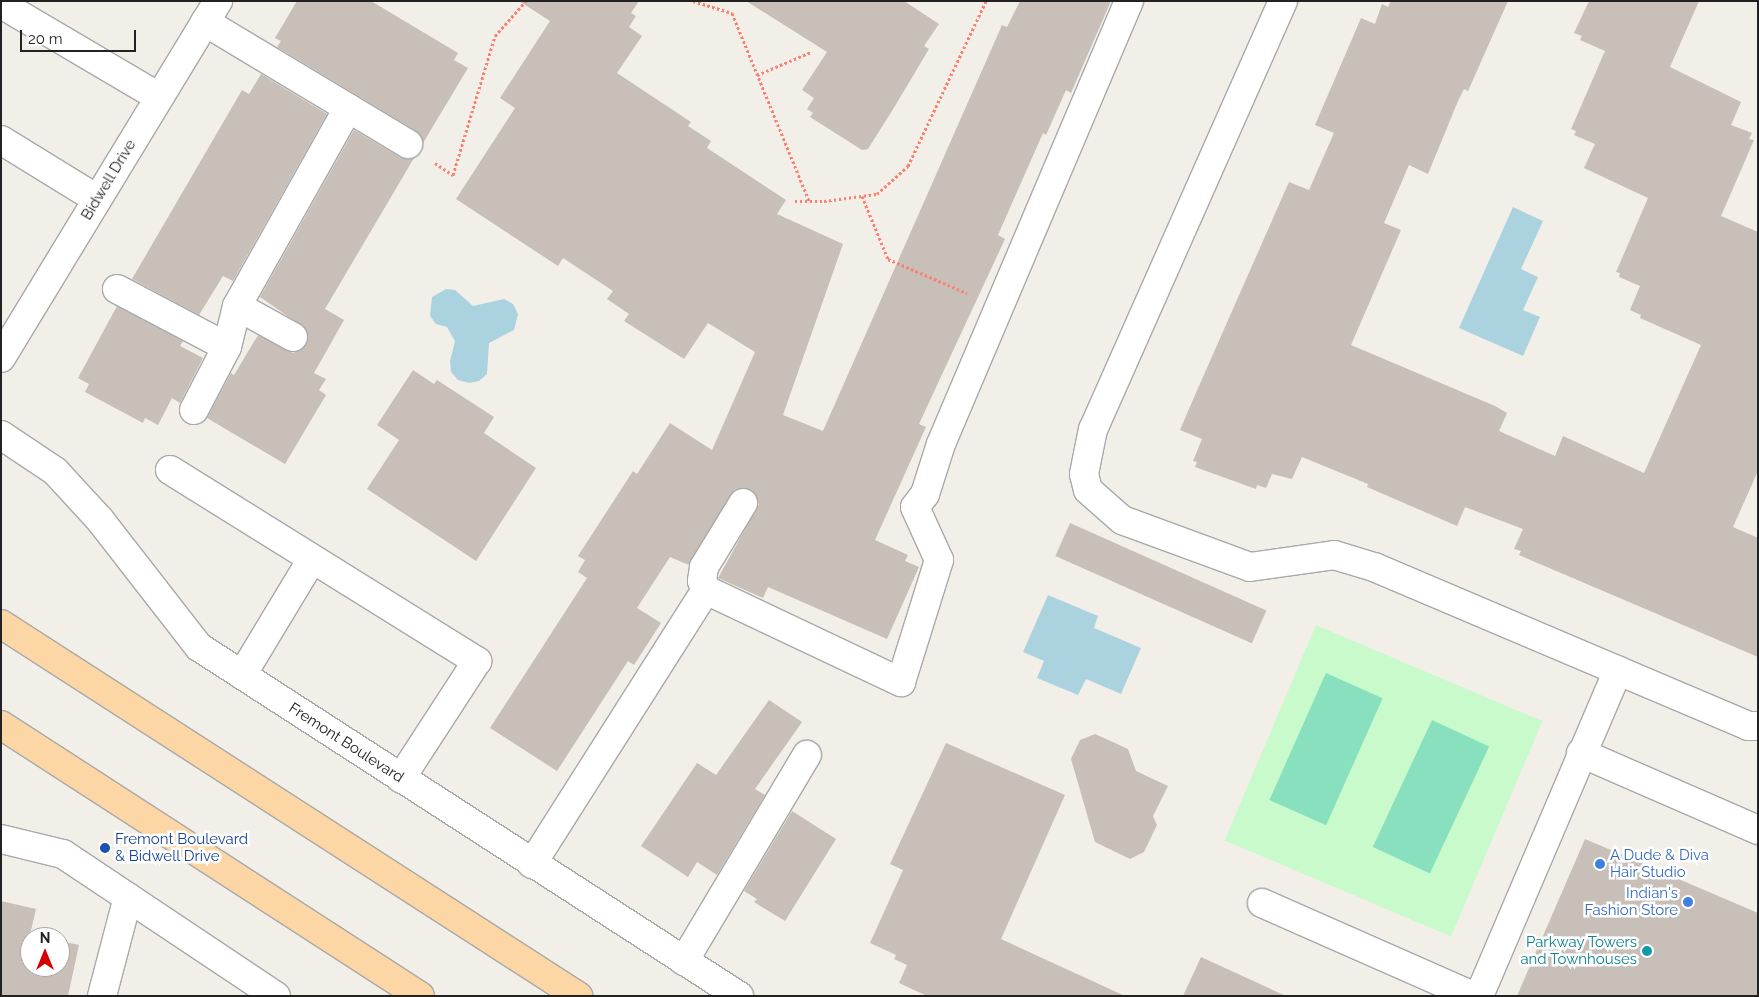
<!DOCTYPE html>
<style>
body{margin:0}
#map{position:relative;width:1759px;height:997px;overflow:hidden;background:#f2efe9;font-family:Raleway,sans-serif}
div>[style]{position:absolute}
.park>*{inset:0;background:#c8facc;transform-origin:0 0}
.pitch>*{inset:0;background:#88e0be;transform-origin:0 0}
.water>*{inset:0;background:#aad3df}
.building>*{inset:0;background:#c7bfb8;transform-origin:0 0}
.path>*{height:3px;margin-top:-1.5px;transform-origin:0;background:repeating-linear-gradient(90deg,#fa8072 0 2.5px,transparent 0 5px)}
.roads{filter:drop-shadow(1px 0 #a9a9a9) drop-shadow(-1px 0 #a9a9a9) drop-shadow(0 1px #a9a9a9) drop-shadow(0 -1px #a9a9a9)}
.minor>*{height:28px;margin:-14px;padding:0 14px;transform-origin:14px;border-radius:14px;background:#fff}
.major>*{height:28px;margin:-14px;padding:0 14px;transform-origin:14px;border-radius:14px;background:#fcd6a4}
.dots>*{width:14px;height:14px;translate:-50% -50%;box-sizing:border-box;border:2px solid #fff;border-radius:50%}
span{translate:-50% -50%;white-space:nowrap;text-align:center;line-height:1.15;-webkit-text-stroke:5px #fff;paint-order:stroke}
.street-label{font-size:15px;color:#222}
.transit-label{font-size:15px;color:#164399}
.left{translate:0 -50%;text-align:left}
.shop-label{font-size:15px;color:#366cbe}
.right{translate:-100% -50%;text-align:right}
.culture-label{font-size:15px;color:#0d838f}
.frame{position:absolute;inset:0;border:2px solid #222;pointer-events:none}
.north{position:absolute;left:20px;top:927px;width:50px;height:50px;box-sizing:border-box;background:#fff;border:1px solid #a7a7a7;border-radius:50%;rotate:0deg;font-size:14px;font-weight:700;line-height:20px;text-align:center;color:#222}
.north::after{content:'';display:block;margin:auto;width:18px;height:22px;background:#d40000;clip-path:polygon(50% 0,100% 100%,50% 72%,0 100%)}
.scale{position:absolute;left:20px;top:30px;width:116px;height:22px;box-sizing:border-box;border:2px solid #222;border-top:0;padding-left:6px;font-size:15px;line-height:18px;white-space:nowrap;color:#222;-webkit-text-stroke:4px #fff;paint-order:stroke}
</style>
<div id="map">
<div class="park">
<div style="left:1316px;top:625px;width:246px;height:234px;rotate:23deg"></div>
</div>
<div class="pitch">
<div style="left:1326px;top:673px;width:62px;height:139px;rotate:24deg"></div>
<div style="left:1432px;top:720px;width:63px;height:140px;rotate:25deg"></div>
</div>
<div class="water">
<div style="clip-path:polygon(1513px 207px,1543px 221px,1521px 269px,1538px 277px,1523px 310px,1540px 317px,1523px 356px,1459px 328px)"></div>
<div style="clip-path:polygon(446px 289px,455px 290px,473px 306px,504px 299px,513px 304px,518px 314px,514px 330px,489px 343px,487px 374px,479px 381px,469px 383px,458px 380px,451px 372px,450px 361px,455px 341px,447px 327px,436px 324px,430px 316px,432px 297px)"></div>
<div style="clip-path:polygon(1048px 595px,1098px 616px,1094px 628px,1141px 648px,1121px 694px,1086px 679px,1078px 695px,1037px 678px,1044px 661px,1023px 652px)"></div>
</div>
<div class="building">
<div style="clip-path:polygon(297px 1px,371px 1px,458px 53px,454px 60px,468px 68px,423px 143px,416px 131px,277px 47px,281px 41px,275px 38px)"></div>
<div style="clip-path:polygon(519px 1px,639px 1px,631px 13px,636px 16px,629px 27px,642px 36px,617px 73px,691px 122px,688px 126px,711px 141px,707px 148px,786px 200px,777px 214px,843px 244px,783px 415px,823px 431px,1002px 25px,1007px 27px,1020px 1px,1111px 1px,1071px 93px,1066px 90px,1046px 135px,1043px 133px,998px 235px,1005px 239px,919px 424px,926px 427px,875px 540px,908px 555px,905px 561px,919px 567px,887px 639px,768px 587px,763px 598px,718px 578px,759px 504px,752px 490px,736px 489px,689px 565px,670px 557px,637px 608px,661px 623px,634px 665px,628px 661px,557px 771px,490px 728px,587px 578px,578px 572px,585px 560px,578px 556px,633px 471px,637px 474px,670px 423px,712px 450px,755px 352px,708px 323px,684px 359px,624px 321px,629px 314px,607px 299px,613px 291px,563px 258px,558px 266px,456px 199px,515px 108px,500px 98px,550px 21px)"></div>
<div style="clip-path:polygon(746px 1px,904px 1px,939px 24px,924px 46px,929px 49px,895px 106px,868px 149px,862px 150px,810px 117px,813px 113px,807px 109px,814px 98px,802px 90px,827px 52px)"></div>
<div style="clip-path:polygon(1391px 1px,1508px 1px,1468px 91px,1464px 89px,1458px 101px,1428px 174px,1409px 165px,1384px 223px,1401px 230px,1351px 345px,1495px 406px,1507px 413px,1499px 431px,1555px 456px,1563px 436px,1644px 473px,1701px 345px,1640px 318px,1641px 315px,1630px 310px,1640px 286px,1619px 277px,1620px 273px,1616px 272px,1648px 198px,1584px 168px,1595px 144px,1574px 135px,1576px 131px,1571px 129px,1605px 51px,1580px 40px,1582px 36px,1574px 33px,1589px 1px,1699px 1px,1670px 67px,1741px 102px,1731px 125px,1752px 133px,1749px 139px,1754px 140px,1721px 216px,1758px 232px,1758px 471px,1733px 527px,1758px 538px,1758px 657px,1519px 555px,1521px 551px,1514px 549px,1523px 529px,1465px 507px,1457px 526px,1367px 487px,1368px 484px,1302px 457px,1292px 479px,1272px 474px,1266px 488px,1257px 485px,1256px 489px,1195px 467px,1197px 462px,1193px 461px,1202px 439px,1180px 430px,1195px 395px,1289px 182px,1309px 190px,1334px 133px,1315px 125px,1361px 18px,1375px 24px,1382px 4px,1388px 7px)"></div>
<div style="clip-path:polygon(261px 74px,327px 114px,233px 281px,223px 276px,199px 315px,132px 279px,242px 90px,249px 94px)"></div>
<div style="clip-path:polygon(354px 130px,400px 157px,414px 158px,325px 309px,344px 320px,314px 373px,326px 379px,319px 390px,326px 395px,285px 464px,207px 418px,231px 373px,234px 375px,258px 335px,293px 353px,307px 344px,306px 329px,260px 297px)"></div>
<div style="clip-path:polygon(117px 306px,183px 341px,180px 346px,203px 358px,180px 403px,172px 398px,158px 425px,145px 418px,143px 423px,85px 392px,89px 384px,78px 378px)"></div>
<div style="clip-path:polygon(413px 370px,434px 384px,437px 380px,494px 417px,484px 433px,536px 468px,476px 561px,367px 489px,399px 440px,377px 425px)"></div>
<div style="left:1070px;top:523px;width:215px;height:36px;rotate:24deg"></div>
<div style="clip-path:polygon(769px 700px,802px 722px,755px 789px,765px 795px,717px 875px,697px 862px,688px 877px,641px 846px,697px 763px,716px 775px)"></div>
<div style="clip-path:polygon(1095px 734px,1128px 749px,1136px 771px,1168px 786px,1153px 816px,1157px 825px,1144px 852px,1130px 859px,1095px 842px,1071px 759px,1080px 740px)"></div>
<div style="clip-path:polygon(946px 743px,1065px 795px,1001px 939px,1125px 996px,927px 996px,899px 983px,907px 965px,894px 959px,896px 955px,870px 943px,903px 870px,890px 864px)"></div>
<div style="clip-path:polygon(792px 811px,836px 839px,785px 921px,754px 902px,757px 899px,744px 891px)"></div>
<div style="clip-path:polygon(1585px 839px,1758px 913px,1758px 996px,1517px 996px)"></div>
<div style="clip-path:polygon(1px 901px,36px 909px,30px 935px,41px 937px,30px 937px,30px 967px,60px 967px,60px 941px,79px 945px,68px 996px,1px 996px)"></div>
<div style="clip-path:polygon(1201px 957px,1286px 996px,1183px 996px)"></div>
</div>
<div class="path">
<div style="left:693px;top:1px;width:41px;rotate:17.1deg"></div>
<div style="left:732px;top:13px;width:203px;rotate:67.7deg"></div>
<div style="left:757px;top:75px;width:59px;rotate:-23.1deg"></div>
<div style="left:435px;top:163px;width:22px;rotate:34deg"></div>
<div style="left:453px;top:175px;width:145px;rotate:-73.2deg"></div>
<div style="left:495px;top:36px;width:47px;rotate:-48.5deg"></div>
<div style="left:862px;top:196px;width:68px;rotate:67.6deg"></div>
<div style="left:888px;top:259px;width:86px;rotate:23.3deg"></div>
<div style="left:795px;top:201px;width:29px"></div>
<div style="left:824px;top:201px;width:53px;rotate:-7.5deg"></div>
<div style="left:877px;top:194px;width:42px;rotate:-42.1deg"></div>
<div style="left:908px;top:166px;width:183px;rotate:-64.7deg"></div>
</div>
<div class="roads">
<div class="minor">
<div style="left:1283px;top:1px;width:468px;rotate:113.9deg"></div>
<div style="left:1093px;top:429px;width:46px;rotate:101.3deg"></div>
<div style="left:1084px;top:474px;width:16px;rotate:76deg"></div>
<div style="left:1088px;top:490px;width:45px;rotate:41.4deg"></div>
<div style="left:1122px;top:520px;width:136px;rotate:20.2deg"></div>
<div style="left:1250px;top:567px;width:85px;rotate:-8.1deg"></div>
<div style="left:1334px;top:555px;width:42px;rotate:16.7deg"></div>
<div style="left:1374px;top:567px;width:406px;rotate:23deg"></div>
<div style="left:1748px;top:726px;width:10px"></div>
<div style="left:1px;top:4px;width:183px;rotate:30.5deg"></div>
<div style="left:205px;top:22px;width:237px;rotate:31deg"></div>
<div style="left:1px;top:140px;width:113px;rotate:31.6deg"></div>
<div style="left:117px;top:289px;width:124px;rotate:27.8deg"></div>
<div style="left:237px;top:306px;width:64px;rotate:29deg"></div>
<div style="left:1px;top:358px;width:418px;rotate:-58.7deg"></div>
<div style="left:194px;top:410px;width:71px;rotate:-62.4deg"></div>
<div style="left:227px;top:347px;width:42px;rotate:-76.3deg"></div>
<div style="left:237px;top:306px;width:227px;rotate:-60.7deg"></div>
<div style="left:1px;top:435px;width:65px;rotate:33.7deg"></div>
<div style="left:55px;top:471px;width:67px;rotate:47.4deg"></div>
<div style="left:100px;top:520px;width:161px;rotate:52.1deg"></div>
<div style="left:199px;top:647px;width:643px;rotate:32.87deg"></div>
<div style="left:170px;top:470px;width:362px;rotate:31.9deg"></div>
<div style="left:477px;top:661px;width:140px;rotate:123deg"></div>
<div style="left:706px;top:590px;width:10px;rotate:-114deg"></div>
<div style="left:702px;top:581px;width:14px;rotate:-82deg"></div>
<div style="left:704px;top:567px;width:75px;rotate:-58.6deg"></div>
<div style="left:242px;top:675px;width:135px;rotate:-58.9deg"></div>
<div style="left:1581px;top:753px;width:193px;rotate:23.5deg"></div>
<div style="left:1px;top:839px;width:64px;rotate:13.6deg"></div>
<div style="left:63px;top:854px;width:256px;rotate:33.7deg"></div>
<div style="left:532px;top:864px;width:325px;rotate:-57.6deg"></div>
<div style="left:706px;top:590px;width:216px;rotate:25.3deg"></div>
<div style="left:901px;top:682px;width:128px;rotate:-72.7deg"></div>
<div style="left:939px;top:560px;width:58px;rotate:-114.4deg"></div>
<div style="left:915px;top:507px;width:16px;rotate:-52deg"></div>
<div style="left:925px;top:494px;width:52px;rotate:-72.3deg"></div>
<div style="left:941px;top:444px;width:481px;rotate:-67deg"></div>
<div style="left:1262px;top:903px;width:231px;rotate:23.8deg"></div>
<div style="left:684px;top:961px;width:240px;rotate:-59.2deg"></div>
<div style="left:102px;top:996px;width:102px;rotate:-75.3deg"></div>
<div style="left:1479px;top:996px;width:354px;rotate:-66.9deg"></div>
</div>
<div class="major">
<div style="left:1px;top:624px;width:687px;rotate:32.81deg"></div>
<div style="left:1px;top:725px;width:499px;rotate:32.9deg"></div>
</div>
</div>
<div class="dots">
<div style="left:105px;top:848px;background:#1a4fb4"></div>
<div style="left:1600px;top:864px;background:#3f7fe0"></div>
<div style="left:1688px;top:902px;background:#3f7fe0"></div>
<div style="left:1647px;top:951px;background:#0f9aa8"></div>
</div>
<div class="street-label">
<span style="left:109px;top:180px;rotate:-59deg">Bidwell Drive</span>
<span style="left:346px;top:743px;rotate:33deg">Fremont Boulevard</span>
</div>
<div class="transit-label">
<span class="left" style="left:115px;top:848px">Fremont Boulevard<br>&amp; Bidwell Drive</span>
</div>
<div class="shop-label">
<span class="left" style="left:1610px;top:864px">A Dude &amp; Diva<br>Hair Studio</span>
<span class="right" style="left:1678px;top:902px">Indian's<br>Fashion Store</span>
</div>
<div class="culture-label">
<span class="right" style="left:1637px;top:951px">Parkway Towers<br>and Townhouses</span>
</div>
<div class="frame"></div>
<div class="north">N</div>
<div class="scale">20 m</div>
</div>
